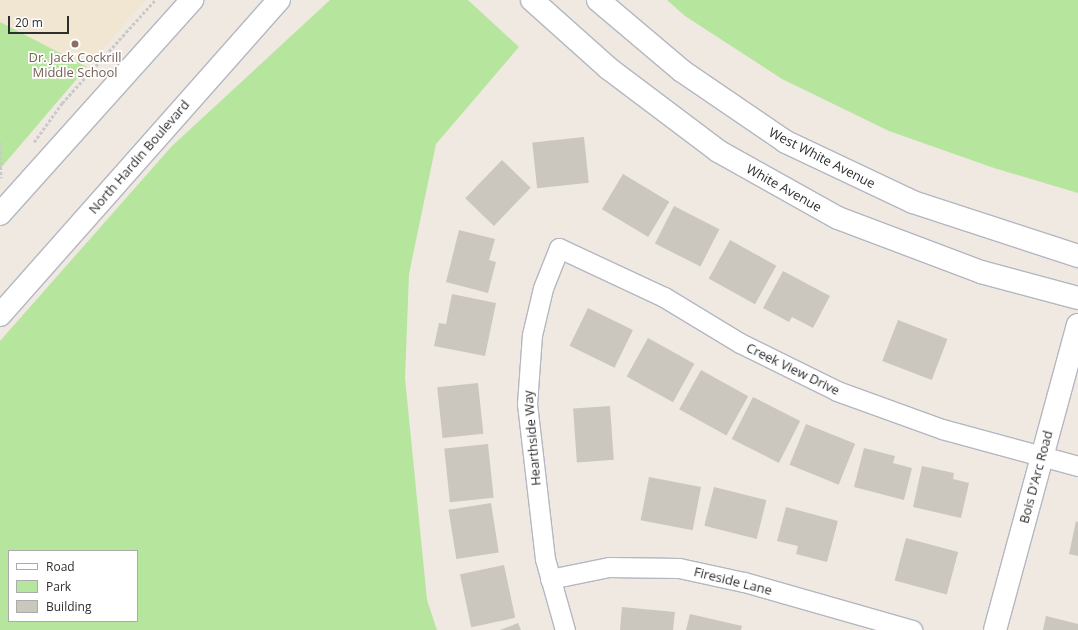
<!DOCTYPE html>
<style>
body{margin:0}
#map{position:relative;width:1078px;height:630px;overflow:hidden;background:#efe9e1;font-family:"Open Sans",sans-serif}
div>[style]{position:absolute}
.education>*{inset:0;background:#f0e6d1}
.green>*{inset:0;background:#b6e59e}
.building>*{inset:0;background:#cbc7bf;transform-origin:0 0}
.path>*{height:2.5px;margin-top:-1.25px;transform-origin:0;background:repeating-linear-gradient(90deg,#c9c9c9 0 3px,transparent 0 5px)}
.roads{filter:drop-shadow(1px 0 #b4b7c1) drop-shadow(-1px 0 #b4b7c1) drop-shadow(0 1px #b4b7c1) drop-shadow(0 -1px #b4b7c1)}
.street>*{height:19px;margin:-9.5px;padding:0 9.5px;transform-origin:9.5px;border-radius:9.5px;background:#fff}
.secondary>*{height:22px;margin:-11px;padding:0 11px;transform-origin:11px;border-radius:11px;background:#fff}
.dots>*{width:11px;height:11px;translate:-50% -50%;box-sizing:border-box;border:2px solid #fff;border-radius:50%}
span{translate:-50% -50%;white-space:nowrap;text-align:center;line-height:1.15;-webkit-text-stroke:3.5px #fff;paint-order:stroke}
.education-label{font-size:13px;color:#785e54}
.street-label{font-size:13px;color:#2e2e2e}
.legend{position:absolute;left:8px;top:550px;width:130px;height:72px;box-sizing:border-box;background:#fff;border:1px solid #ababab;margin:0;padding:5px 7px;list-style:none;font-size:12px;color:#2e2e2e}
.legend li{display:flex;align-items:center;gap:8px;height:20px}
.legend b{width:20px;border:1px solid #ababab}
.scale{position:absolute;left:8px;top:16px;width:61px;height:18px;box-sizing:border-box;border:2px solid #2e2e2e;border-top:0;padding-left:5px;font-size:12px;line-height:14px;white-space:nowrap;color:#2e2e2e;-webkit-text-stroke:3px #fff;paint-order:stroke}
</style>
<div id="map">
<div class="education">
<div style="clip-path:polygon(0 0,146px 0,87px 67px,0 22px)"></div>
</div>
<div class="green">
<div style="clip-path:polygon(evenodd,330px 0,468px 0,519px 47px,436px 144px,409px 274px,405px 378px,427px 600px,437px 630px,0 630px,0 341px,172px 146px,330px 0,9px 551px,137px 551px,137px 621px,9px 621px,9px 551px)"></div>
<div style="clip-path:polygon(667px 0,1078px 0,1078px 193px,994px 168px,889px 131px,782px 79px,685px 16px)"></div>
<div style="clip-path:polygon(0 22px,87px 67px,0 169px)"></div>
</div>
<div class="building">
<div style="left:584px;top:137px;width:46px;height:52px;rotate:84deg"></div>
<div style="left:502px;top:160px;width:40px;height:53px;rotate:44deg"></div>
<div style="left:623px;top:174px;width:54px;height:41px;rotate:31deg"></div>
<div style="left:674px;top:206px;width:51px;height:42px;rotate:27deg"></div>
<div style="clip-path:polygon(459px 230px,495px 239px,489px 260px,496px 262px,488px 293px,446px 282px)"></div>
<div style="left:730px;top:240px;width:53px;height:44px;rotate:29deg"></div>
<div style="clip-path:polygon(783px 271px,830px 296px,813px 328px,792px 317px,789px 322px,763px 308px)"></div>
<div style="clip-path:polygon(452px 294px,496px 303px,485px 356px,434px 346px,439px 323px,446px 324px)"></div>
<div style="left:588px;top:308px;width:50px;height:42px;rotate:26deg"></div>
<div style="left:898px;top:320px;width:53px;height:44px;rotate:21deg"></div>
<div style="left:648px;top:338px;width:53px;height:44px;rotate:29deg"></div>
<div style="left:701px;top:370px;width:54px;height:45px;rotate:29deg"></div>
<div style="left:478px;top:383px;width:51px;height:41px;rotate:84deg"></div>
<div style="left:753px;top:397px;width:53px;height:47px;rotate:27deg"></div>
<div style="left:610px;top:406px;width:54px;height:37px;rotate:86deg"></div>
<div style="left:806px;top:424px;width:53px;height:44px;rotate:22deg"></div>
<div style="left:488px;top:444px;width:54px;height:44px;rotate:84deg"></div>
<div style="clip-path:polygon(864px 448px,895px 456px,893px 463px,912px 468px,904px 500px,854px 487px)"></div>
<div style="clip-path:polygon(922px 466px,954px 473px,953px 479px,969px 483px,961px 518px,913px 507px)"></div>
<div style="left:649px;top:477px;width:53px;height:44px;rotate:11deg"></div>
<div style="left:714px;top:487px;width:54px;height:40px;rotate:14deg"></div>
<div style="left:491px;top:503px;width:50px;height:43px;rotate:81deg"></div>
<div style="clip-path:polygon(786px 507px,838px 521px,827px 562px,796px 554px,798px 546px,777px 541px)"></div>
<div style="clip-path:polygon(1076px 521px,1078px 522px,1078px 556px,1069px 554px)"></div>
<div style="left:906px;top:538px;width:54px;height:44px;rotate:15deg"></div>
<div style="left:504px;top:565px;width:54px;height:45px;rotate:78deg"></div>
<div style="clip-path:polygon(622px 607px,675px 612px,673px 630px,620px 630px)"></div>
<div style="clip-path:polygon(690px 614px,742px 626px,741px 630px,686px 630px)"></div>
<div style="clip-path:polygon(1046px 616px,1078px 624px,1078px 630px,1043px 630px)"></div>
<div style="clip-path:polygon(518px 623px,521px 630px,500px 630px)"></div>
</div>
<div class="path">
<div style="left:0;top:142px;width:36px;rotate:88deg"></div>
<div style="left:34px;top:142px;width:48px;rotate:-54.3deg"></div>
<div style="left:62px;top:103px;width:139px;rotate:-47.9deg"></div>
</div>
<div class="roads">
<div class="street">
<div style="left:550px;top:579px;width:60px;rotate:-11.5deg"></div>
<div style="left:609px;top:567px;width:70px;rotate:0.8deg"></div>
<div style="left:679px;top:568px;width:66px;rotate:12.2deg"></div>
<div style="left:744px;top:582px;width:175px;rotate:15.9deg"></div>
<div style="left:565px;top:630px;width:74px;rotate:-105.7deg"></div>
<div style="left:545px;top:559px;width:156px;rotate:-96.6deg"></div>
<div style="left:527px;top:404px;width:69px;rotate:-85.9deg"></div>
<div style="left:532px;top:335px;width:48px;rotate:-76.8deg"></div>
<div style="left:543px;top:288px;width:43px;rotate:-68.2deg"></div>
<div style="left:559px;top:248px;width:116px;rotate:25deg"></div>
<div style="left:664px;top:297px;width:89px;rotate:31.2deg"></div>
<div style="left:740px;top:343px;width:108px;rotate:26.3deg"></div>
<div style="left:837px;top:391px;width:112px;rotate:19.9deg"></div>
<div style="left:942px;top:429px;width:141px;rotate:15.2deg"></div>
</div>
<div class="secondary">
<div style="left:532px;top:0;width:102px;rotate:41.8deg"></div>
<div style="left:608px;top:68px;width:138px;rotate:37deg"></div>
<div style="left:718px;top:151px;width:137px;rotate:29.2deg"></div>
<div style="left:838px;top:218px;width:153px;rotate:20.7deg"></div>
<div style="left:981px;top:272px;width:100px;rotate:15deg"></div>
<div style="left:598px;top:0;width:110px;rotate:40.2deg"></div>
<div style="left:682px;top:71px;width:126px;rotate:34.3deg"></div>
<div style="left:786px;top:142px;width:140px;rotate:25.3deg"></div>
<div style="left:913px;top:202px;width:174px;rotate:18.1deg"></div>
<div style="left:0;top:214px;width:288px;rotate:-48.1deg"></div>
<div style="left:0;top:315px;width:421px;rotate:-48.5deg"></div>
<div style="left:995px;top:630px;width:316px;rotate:-74.8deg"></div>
</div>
</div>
<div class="dots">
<div style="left:75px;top:44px;background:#8d6e63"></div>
</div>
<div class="education-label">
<span style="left:75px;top:65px">Dr. Jack Cockrill<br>Middle School</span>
</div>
<div class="street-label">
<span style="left:139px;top:157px;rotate:-49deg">North Hardin Boulevard</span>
<span style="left:822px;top:158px;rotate:27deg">West White Avenue</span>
<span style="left:784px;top:188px;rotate:29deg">White Avenue</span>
<span style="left:793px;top:369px;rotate:26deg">Creek View Drive</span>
<span style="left:532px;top:438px;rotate:-95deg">Hearthside Way</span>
<span style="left:1036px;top:477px;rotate:-75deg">Bois D'Arc Road</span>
<span style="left:733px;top:581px;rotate:14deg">Fireside Lane</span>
</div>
<ul class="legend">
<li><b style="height:5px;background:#fff"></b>Road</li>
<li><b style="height:11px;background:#b6e59e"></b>Park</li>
<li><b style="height:11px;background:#cbc7bf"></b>Building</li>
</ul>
<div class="scale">20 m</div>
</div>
